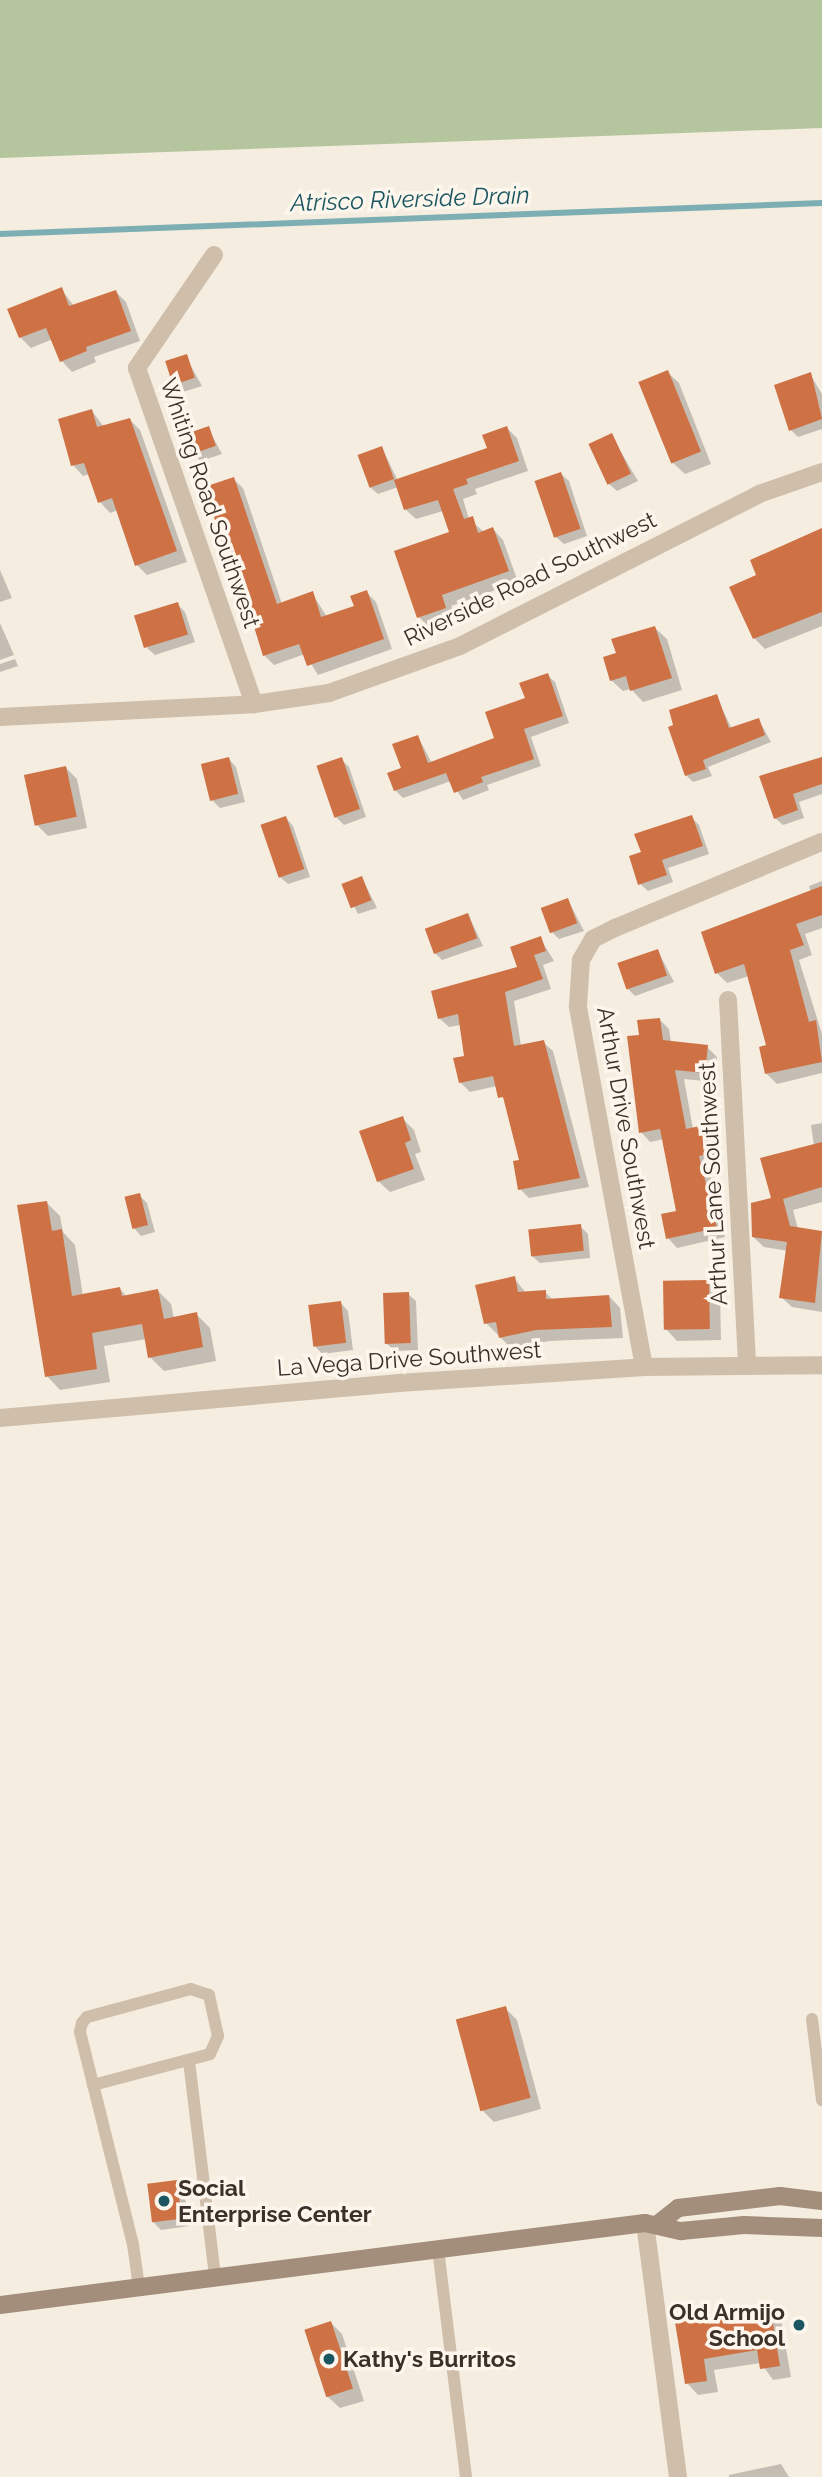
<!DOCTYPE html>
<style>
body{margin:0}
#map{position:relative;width:822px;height:2477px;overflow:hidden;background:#f5ede0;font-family:Raleway,sans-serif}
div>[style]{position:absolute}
.green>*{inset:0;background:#b5c69e}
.shadow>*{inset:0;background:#0003}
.stream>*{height:6px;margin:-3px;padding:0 3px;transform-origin:3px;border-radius:3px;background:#7caeb4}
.building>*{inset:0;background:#ce7144;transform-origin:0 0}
.service>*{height:12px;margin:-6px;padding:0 6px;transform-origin:6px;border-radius:6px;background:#cfbeaa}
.minor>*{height:18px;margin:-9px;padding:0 9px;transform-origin:9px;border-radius:9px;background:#cfbeaa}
.secondary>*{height:18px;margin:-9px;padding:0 9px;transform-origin:9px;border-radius:9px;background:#a38d7b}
.dots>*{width:19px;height:19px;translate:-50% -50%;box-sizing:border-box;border:4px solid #fcf6ed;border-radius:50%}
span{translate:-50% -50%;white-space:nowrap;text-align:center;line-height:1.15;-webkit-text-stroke:7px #fcf6ed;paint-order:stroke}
.street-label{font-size:23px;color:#3c312a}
.poi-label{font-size:23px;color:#3c312a;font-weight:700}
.left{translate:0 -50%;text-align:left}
.right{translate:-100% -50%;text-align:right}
.water-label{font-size:24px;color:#1c5761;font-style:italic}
</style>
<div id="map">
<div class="green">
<div style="clip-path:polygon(0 0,822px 0,822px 128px,0 158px)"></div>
</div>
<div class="shadow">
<div style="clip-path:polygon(61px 289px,74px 306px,116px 292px,126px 302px,140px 341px,94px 357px,96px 362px,72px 372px,62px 361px,53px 339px,31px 348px,21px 338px,10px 310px)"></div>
<div style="clip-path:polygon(186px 357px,202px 386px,183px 392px,175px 385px)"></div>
<div style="clip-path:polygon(667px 372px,679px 383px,711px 464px,685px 474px,673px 463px)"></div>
<div style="clip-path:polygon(810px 374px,822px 394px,822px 429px,798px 437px,791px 430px)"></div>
<div style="clip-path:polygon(92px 411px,104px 427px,130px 420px,140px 430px,187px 562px,147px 575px,137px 565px,118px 510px,110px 513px,100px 502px,90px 474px,83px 476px,73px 465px)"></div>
<div style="clip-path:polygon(208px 428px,222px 454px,201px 461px,193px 454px)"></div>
<div style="clip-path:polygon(507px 428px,517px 438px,528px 471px,475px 489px,477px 494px,463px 499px,469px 519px,484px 532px,493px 529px,503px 540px,518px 582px,451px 606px,456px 618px,429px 627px,419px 617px,451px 533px,443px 511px,416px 519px,405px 509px,398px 487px,378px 494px,370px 487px,382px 448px,398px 481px,489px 449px)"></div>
<div style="clip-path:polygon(611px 435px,638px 481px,617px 491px,609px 484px)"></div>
<div style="clip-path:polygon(561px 474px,569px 481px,587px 536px,564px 544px,556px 537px)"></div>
<div style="clip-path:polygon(233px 479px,243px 488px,282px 604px,312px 593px,327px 617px,356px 607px,366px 592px,376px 602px,392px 649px,318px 675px,305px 654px,274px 665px,264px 655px,234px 556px,227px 549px)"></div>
<div style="clip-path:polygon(822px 528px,822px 626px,765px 649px,754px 638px,758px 576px)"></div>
<div style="clip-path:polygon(0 570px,12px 598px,0 602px)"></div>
<div style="clip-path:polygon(177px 604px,185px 612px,195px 642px,155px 655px,147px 648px)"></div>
<div style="clip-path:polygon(0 623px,14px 655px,0 660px)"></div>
<div style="clip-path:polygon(655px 628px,667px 639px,682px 690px,643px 702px,631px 689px,623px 691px,611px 680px,618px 654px)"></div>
<div style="clip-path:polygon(15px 659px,18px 666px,0 672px,0 664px)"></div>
<div style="clip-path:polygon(547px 675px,555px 682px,569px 723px,531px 737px,541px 766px,487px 785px,489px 790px,463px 800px,451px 781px,403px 798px,395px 790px,418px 737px,432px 763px,497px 739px)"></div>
<div style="clip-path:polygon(716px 696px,732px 729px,759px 720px,771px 742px,708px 767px,712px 776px,693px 782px,687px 776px,670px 728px)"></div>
<div style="clip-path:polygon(822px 757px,822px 794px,799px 802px,804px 818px,783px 825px,775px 818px,761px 777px)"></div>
<div style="clip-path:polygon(229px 759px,236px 767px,245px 802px,220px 808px,212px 800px)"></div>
<div style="clip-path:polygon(341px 759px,349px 767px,366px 817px,344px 825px,336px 817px)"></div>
<div style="clip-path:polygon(66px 768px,77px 779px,87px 828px,48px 836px,36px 824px)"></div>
<div style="clip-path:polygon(691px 817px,699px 825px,709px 854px,668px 868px,673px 882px,648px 891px,640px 884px,643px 853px)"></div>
<div style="clip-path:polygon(286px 818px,293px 826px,310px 877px,288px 884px,280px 877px)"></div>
<div style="clip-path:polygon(362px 878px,377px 908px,358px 914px,343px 884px)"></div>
<div style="clip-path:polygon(822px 881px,822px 928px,805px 934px,812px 955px,799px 960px,822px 1034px,822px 1073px,777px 1084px,767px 1074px,761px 1048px,768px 1046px,749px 976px,727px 983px,717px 973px,703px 933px,811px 892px,809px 886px)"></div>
<div style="clip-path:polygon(568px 900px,584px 931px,559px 939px,552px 932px)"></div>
<div style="clip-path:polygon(468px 914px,483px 946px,442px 960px,434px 952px)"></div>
<div style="clip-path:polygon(540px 938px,554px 961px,543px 965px,551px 989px,514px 1001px,521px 1046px,543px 1042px,553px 1051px,589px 1187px,529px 1198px,520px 1189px,521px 1161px,507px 1105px,497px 1086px,470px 1092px,460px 1082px,466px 1058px,461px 1025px,449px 1027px,439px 1018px,519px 969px)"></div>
<div style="clip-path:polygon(658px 951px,674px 982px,635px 996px,627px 988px)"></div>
<div style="clip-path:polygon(660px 1020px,669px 1029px,671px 1043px,707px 1047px,717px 1057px,715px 1082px,684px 1079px,693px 1129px,705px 1127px,715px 1137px,720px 1164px,708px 1166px,725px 1237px,677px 1248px,668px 1238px,678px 1212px,664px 1139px,650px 1142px,641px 1132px,641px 1036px)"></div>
<div style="clip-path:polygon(402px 1118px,414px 1130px,421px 1152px,415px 1154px,425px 1180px,390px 1192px,378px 1181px)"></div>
<div style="clip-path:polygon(822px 1123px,822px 1202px,793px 1210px,798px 1229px,822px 1232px,822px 1312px,792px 1307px,781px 1297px,788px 1251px,764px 1247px,753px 1237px,773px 1199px,814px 1146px,811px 1125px)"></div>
<div style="clip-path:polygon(139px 1195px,147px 1203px,155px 1232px,141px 1236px,134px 1228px)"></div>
<div style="clip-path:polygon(46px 1202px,60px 1216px,63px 1232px,75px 1245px,83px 1296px,120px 1289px,127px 1297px,158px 1291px,171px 1304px,174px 1318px,196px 1314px,210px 1328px,216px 1361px,164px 1371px,150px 1357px,147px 1339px,104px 1346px,110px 1382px,60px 1390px,47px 1376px)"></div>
<div style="clip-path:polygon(580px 1226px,588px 1234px,590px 1258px,540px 1263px,532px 1256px)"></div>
<div style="clip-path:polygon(514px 1278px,526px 1293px,545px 1292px,554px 1301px,609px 1296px,620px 1308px,623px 1338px,549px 1341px,512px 1349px,486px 1323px)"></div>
<div style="clip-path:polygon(708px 1282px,720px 1294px,721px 1340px,677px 1341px,666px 1329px)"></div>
<div style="clip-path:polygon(408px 1294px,416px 1301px,418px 1350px,395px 1351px,387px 1344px)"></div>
<div style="clip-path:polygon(341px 1303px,348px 1311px,353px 1350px,322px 1354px,315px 1346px)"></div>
<div style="clip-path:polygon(505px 2008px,517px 2020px,541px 2109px,494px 2122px,482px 2110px)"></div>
<div style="clip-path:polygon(177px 2182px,184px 2189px,189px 2226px,161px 2230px,153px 2222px)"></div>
<div style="clip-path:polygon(770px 2308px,781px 2320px,791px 2377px,773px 2380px,761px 2363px,714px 2370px,718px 2392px,698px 2395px,687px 2383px,677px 2323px)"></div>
<div style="clip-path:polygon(331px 2323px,342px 2334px,364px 2401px,340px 2408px,328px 2397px)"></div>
<div style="clip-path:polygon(781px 2464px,789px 2477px,729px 2477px,729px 2475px)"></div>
</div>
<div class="stream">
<div style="left:0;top:234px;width:823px;rotate:-2.16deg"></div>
</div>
<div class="building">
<div style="clip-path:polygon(62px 287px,69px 306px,116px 290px,131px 331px,86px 347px,87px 351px,60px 362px,46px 328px,19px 338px,7px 309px)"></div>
<div style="left:187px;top:354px;width:25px;height:23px;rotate:72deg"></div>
<div style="left:668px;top:370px;width:88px;height:32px;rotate:68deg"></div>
<div style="clip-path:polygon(811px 372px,822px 419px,789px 431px,774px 385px)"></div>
<div style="clip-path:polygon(92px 409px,97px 427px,130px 418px,177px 551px,135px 566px,112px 498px,98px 503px,84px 463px,71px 466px,58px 419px)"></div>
<div style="left:209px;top:426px;width:21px;height:25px;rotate:71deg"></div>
<div style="clip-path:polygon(507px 426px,519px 461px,466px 479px,468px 484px,453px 489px,464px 519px,473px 516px,478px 533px,493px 527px,509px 571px,442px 595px,446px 608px,417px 618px,394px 551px,449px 532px,438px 500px,404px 510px,394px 480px,487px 448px,482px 435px)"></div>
<div style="left:612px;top:433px;width:45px;height:26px;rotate:65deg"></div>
<div style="left:382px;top:446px;width:35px;height:26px;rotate:70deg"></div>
<div style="left:561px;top:472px;width:60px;height:28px;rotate:71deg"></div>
<div style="clip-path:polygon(234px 477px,277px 604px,313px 591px,321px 617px,354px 606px,350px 596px,367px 590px,384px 639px,307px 666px,299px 644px,263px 656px,230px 549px,225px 550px,204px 487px)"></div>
<div style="clip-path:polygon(822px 528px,822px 612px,753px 639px,729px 587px,756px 575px,750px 560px)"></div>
<div style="left:178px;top:602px;width:34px;height:46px;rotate:73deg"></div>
<div style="clip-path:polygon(655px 626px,672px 678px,630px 691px,626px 676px,610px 681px,603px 657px,616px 653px,611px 639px)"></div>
<div style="clip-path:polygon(548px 673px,563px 716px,524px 729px,534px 759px,481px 777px,483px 782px,454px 793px,446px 773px,394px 791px,387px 773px,401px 768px,392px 744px,418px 735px,428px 763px,494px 738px,485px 712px,525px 698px,519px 683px)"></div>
<div style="clip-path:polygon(717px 694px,729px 728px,759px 718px,765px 735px,703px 760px,706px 769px,685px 776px,668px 727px,673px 725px,669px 710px)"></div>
<div style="left:229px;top:757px;width:38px;height:29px;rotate:76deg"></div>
<div style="left:342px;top:757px;width:55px;height:27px;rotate:71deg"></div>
<div style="clip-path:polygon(822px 757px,822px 784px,793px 794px,798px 810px,774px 819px,759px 776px)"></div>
<div style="left:66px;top:766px;width:52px;height:43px;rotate:78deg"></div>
<div style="clip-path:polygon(692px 815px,703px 846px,662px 860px,667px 875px,638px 885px,629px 856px,641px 852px,634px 834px)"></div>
<div style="left:286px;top:816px;width:56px;height:27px;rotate:71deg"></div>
<div style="left:362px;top:876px;width:26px;height:22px;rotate:69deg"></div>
<div style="clip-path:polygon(822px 886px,822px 915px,796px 924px,804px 945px,790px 950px,809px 1022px,816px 1020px,822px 1062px,765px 1074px,759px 1047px,766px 1045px,744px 964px,715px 974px,701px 932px)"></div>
<div style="left:568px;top:898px;width:27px;height:29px;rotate:70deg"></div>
<div style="left:468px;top:913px;width:27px;height:46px;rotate:70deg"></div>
<div style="clip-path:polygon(541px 936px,546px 951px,534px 955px,543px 979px,505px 992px,514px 1046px,544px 1040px,580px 1178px,518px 1190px,513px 1161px,519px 1160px,503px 1097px,498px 1098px,493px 1076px,459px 1083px,453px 1058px,464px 1056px,458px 1014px,438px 1019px,431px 991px,517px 967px,510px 947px)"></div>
<div style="left:658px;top:949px;width:28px;height:43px;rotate:71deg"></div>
<div style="clip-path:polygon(660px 1018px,663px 1040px,708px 1045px,705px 1073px,675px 1070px,686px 1129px,705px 1125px,711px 1154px,699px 1156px,717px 1228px,666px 1239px,661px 1214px,676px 1211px,660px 1129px,639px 1133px,627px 1036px,639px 1035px,637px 1020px)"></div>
<div style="clip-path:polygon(403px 1116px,411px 1140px,405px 1143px,414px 1169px,377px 1182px,359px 1131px)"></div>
<div style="clip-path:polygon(822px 1142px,822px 1187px,783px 1199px,790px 1226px,822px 1231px,815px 1303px,779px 1298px,787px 1242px,752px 1237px,751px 1203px,771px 1198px,760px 1158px)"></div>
<div style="left:140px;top:1193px;width:33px;height:16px;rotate:76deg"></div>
<div style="clip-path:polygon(47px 1201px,52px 1231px,62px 1229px,72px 1296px,120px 1287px,122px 1296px,158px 1289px,164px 1319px,197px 1312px,203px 1347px,148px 1358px,142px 1324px,92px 1333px,97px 1369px,45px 1377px,17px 1205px)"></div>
<div style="left:581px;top:1224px;width:27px;height:53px;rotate:84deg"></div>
<div style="clip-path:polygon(515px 1276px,518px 1292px,546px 1290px,546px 1299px,609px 1295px,612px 1327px,536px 1330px,499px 1338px,496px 1322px,484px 1324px,475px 1285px)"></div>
<div style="left:709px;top:1280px;width:49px;height:46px;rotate:89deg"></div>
<div style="left:409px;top:1292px;width:51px;height:26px;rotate:88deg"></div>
<div style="left:341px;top:1301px;width:42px;height:33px;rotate:83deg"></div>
<div style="left:506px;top:2006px;width:95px;height:52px;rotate:75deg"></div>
<div style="left:177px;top:2180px;width:39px;height:30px;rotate:83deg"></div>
<div style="clip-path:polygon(770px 2306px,780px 2366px,760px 2369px,757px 2350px,704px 2359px,707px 2381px,685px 2384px,675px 2322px)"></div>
<div style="left:331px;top:2321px;width:71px;height:28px;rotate:72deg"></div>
</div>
<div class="service">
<div style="left:812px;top:2019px;width:82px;rotate:83deg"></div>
<div style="left:189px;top:2061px;width:218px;rotate:83.1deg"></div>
<div style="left:93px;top:2085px;width:121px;rotate:-14.8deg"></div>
<div style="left:210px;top:2054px;width:20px;rotate:-66deg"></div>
<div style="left:218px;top:2036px;width:42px;rotate:-102.4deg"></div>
<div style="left:209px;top:1995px;width:19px;rotate:-162deg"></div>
<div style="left:191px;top:1989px;width:108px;rotate:164.9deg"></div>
<div style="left:87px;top:2017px;width:8px;rotate:130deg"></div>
<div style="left:82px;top:2023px;width:9px;rotate:103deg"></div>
<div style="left:80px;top:2032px;width:219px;rotate:76deg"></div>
<div style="left:133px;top:2244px;width:43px;rotate:82.1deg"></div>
<div style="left:438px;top:2249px;width:230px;rotate:83deg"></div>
</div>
<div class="minor">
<div style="left:214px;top:255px;width:137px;rotate:124.3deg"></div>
<div style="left:137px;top:368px;width:356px;rotate:70.8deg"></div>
<div style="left:0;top:717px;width:254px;rotate:-2.9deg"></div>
<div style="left:254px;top:704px;width:76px;rotate:-8.3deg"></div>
<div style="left:329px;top:693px;width:139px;rotate:-19.7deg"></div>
<div style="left:460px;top:646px;width:335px;rotate:-26.9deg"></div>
<div style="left:759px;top:494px;width:67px;rotate:-19.2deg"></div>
<div style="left:728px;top:1000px;width:366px;rotate:87deg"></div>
<div style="left:644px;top:1367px;width:367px;rotate:-100.4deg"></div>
<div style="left:578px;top:1006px;width:46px;rotate:-86.3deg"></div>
<div style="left:581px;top:960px;width:24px;rotate:-60deg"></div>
<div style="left:593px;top:939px;width:25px;rotate:-27deg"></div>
<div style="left:615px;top:928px;width:224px;rotate:-22.6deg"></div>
<div style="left:0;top:1418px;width:401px;rotate:-5deg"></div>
<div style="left:399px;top:1383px;width:246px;rotate:-3.7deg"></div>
<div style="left:644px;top:1367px;width:178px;rotate:-0.6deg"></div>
<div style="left:645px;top:2223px;width:256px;rotate:82.6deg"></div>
</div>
<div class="secondary">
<div style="left:659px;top:2223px;width:24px;rotate:-38deg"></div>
<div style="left:678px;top:2208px;width:103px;rotate:-6.7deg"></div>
<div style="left:780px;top:2196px;width:42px;rotate:6.8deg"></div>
<div style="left:0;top:2305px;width:650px;rotate:-7.25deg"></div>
<div style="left:645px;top:2223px;width:37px;rotate:13deg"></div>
<div style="left:681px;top:2231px;width:63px;rotate:-5.4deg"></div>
<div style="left:744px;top:2225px;width:78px;rotate:2.2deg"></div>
</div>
<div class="dots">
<div style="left:164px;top:2201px;background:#1c5761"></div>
<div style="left:799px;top:2325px;background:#1c5761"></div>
<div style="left:329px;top:2359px;background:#1c5761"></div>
</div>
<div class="street-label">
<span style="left:210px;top:503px;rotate:71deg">Whiting Road Southwest</span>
<span style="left:530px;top:579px;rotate:-26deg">Riverside Road Southwest</span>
<span style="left:626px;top:1128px;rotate:80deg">Arthur Drive Southwest</span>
<span style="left:713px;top:1184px;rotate:-93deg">Arthur Lane Southwest</span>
<span style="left:409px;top:1359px;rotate:-4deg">La Vega Drive Southwest</span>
</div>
<div class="poi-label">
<span class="left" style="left:178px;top:2201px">Social<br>Enterprise Center</span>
<span class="right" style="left:785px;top:2325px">Old Armijo<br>School</span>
<span class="left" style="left:343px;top:2359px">Kathy's Burritos</span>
</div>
<div class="water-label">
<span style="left:410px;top:199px;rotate:-2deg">Atrisco Riverside Drain</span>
</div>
</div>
